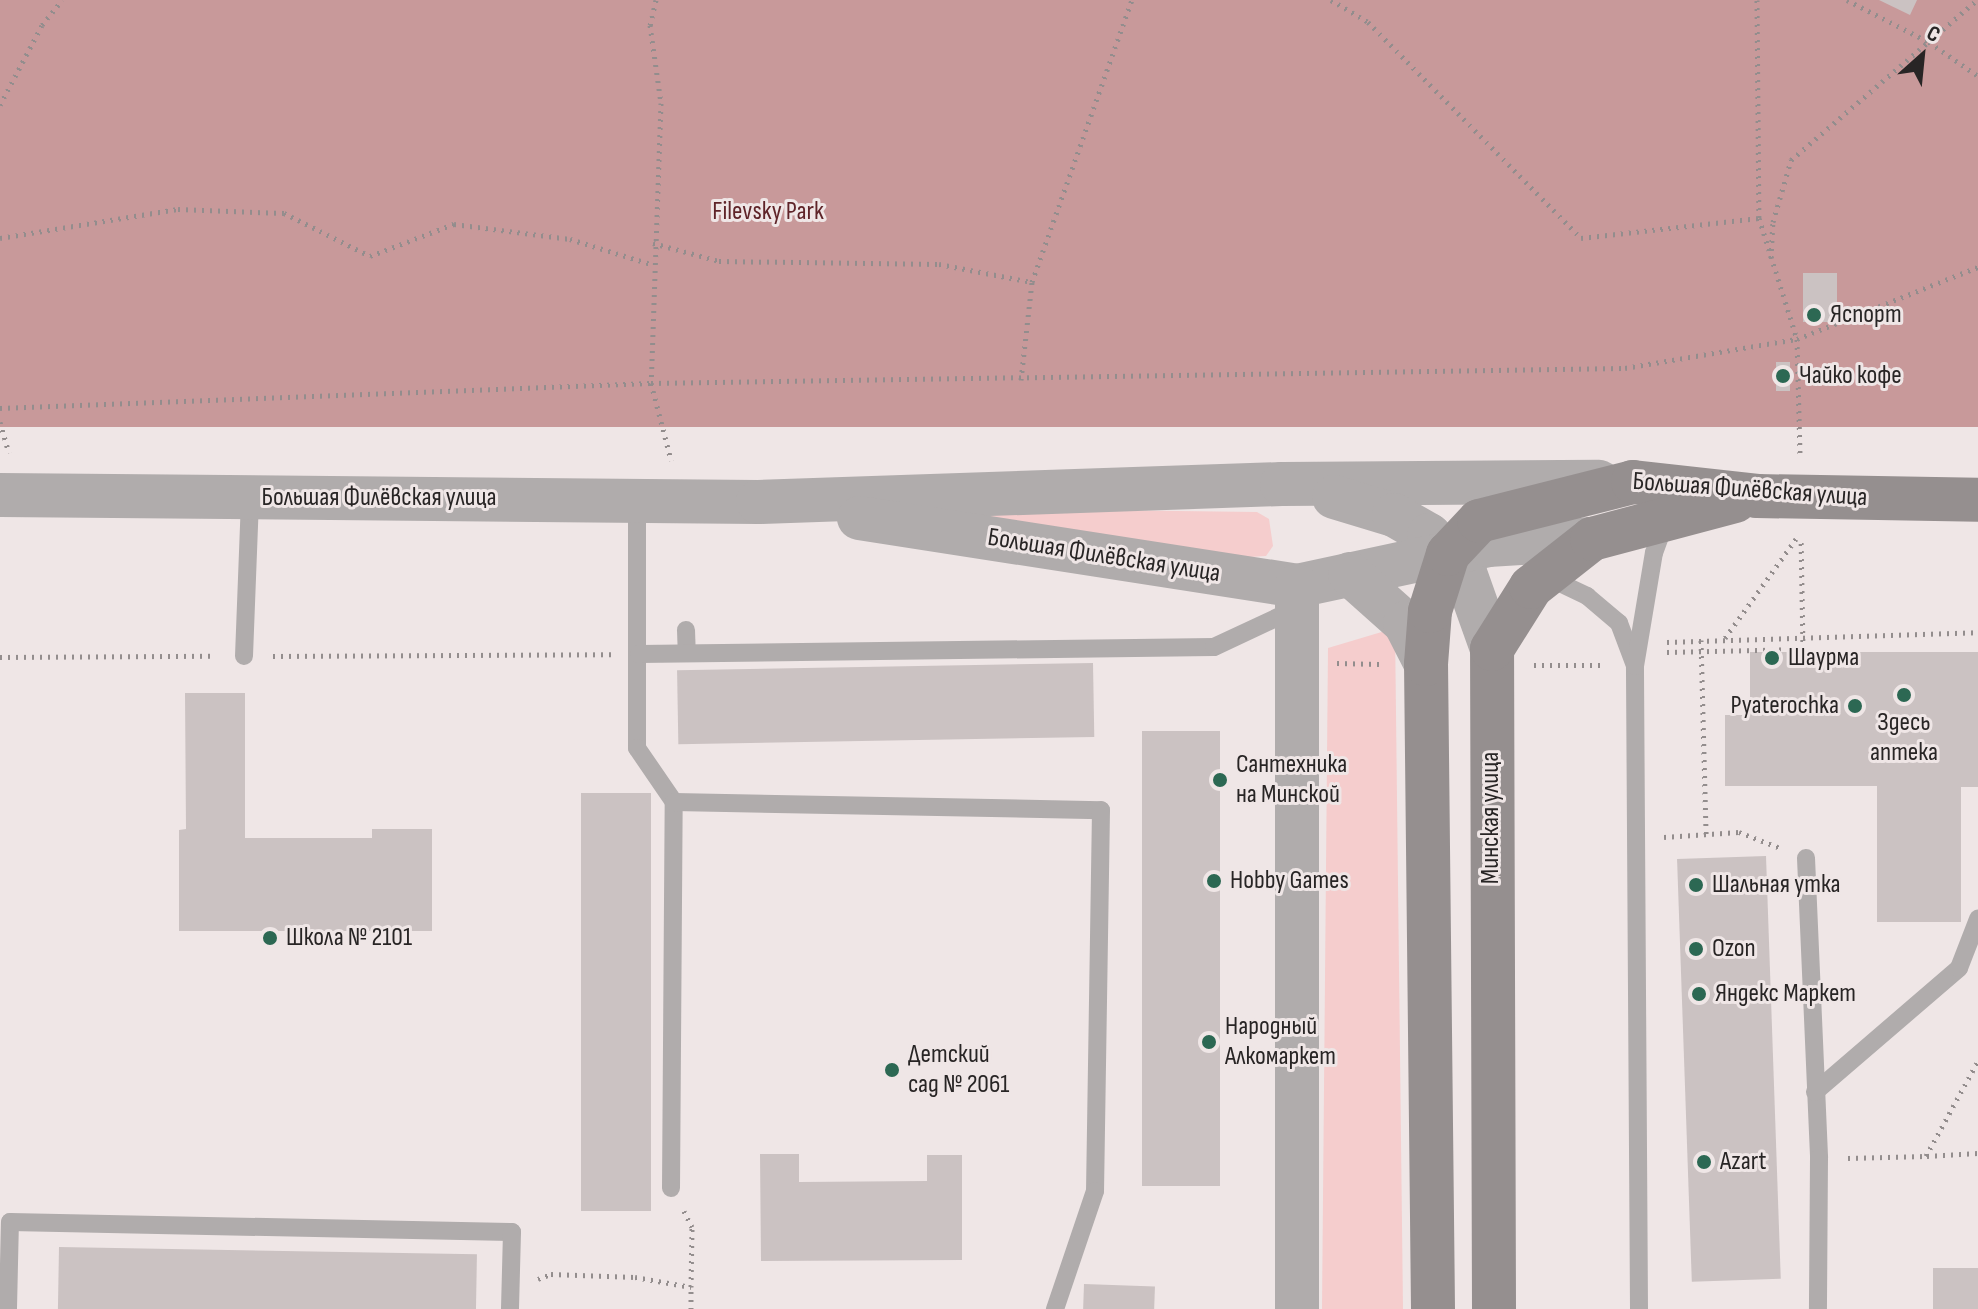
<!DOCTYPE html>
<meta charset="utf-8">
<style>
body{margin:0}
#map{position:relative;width:1978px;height:1309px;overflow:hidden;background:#efe6e6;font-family:"Sofia Sans Condensed",sans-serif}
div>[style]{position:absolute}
.green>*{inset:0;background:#f5cdcd}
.forest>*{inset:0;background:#c8999a;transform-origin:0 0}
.building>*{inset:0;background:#cbc2c2;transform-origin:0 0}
.path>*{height:5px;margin-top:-2.5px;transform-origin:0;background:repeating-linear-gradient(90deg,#938d8d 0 2px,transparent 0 8px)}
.service>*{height:18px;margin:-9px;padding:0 9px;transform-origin:9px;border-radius:9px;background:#b0acac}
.tertiary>*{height:44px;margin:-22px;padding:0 22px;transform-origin:22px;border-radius:22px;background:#b0acac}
.secondary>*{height:44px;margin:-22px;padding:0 22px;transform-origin:22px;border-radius:22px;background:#958f8f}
.dots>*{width:22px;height:22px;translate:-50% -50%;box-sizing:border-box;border:4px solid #efe6e6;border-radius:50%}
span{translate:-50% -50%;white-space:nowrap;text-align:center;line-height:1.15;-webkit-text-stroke:6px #efe6e6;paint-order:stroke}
.park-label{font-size:26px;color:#5f2429}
.poi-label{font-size:26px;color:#282525}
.left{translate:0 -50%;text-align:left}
.right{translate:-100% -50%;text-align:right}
.street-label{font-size:26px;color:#282525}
.north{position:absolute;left:1882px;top:16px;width:80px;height:80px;-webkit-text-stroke:6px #efe6e6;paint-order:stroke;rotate:27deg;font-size:22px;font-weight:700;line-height:32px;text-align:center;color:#282525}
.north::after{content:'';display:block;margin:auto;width:28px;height:36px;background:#282525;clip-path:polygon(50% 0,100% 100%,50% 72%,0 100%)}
</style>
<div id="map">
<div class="green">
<div style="clip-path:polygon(938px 508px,1257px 512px,1269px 519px,1273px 546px,1266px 556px,1216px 559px)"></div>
<div style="clip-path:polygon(1395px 628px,1403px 1309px,1322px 1309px,1328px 648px)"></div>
</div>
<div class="forest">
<div style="left:0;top:0;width:1978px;height:427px"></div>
</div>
<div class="building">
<div style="clip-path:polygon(1879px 0,1917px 0,1910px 15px)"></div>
<div style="left:1803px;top:273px;width:34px;height:49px"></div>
<div style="left:1776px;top:362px;width:14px;height:29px"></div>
<div style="clip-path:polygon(1750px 652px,1978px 652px,1978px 787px,1961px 787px,1961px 922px,1877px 922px,1877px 786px,1725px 786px,1725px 715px,1750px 715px)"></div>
<div style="left:1093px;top:663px;width:74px;height:416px;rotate:89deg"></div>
<div style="clip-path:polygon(185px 693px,245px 693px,245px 838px,372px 838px,372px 829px,432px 829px,432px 931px,179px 931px,179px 830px,186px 829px)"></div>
<div style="left:1220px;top:731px;width:455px;height:78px;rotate:90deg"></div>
<div style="left:581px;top:793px;width:70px;height:418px"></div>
<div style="left:1766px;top:856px;width:423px;height:89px;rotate:88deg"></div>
<div style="clip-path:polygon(760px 1154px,799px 1154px,799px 1182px,927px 1181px,927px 1155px,962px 1155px,962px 1260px,761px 1261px)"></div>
<div style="left:59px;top:1247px;width:418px;height:62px;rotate:1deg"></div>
<div style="left:1978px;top:1268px;width:41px;height:45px;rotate:90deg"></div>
<div style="left:1084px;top:1284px;width:71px;height:25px;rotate:2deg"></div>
</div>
<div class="path">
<div style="left:656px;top:0;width:26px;rotate:103deg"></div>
<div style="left:650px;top:25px;width:79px;rotate:82deg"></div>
<div style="left:661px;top:103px;width:280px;rotate:92deg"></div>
<div style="left:651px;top:383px;width:80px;rotate:75.4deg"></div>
<div style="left:1331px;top:0;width:43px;rotate:30.7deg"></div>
<div style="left:1368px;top:22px;width:303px;rotate:45.4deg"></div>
<div style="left:1581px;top:238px;width:179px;rotate:-6.4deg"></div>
<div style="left:1757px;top:0;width:218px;rotate:89.5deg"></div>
<div style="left:1759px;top:218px;width:127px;rotate:72.6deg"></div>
<div style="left:1797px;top:339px;width:118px;rotate:88.5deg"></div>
<div style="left:1847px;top:0;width:92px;rotate:27.1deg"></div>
<div style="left:1929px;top:42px;width:60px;rotate:34.8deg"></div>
<div style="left:0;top:105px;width:90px;rotate:-62.3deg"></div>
<div style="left:42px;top:25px;width:32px;rotate:-51deg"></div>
<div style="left:0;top:238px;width:180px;rotate:-9.3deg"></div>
<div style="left:178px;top:209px;width:106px;rotate:2.2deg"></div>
<div style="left:284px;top:213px;width:96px;rotate:26.6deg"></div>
<div style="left:370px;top:256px;width:90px;rotate:-20.9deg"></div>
<div style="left:454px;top:224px;width:117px;rotate:7.4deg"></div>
<div style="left:570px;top:239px;width:85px;rotate:17.2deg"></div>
<div style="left:653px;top:243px;width:68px;rotate:15.3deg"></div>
<div style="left:719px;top:261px;width:220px;rotate:0.8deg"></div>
<div style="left:939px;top:264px;width:95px;rotate:11deg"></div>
<div style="left:1771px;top:258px;width:36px;rotate:-87deg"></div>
<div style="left:1773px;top:222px;width:65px;rotate:-73.8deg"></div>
<div style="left:1791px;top:160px;width:245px;rotate:-40.7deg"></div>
<div style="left:1021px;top:380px;width:99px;rotate:-83.6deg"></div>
<div style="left:1032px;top:282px;width:299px;rotate:-70.5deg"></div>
<div style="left:0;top:408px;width:651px;rotate:-2.2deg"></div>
<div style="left:651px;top:383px;width:974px;rotate:-0.88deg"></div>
<div style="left:1625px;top:368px;width:174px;rotate:-9.6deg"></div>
<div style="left:1797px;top:339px;width:195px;rotate:-21.7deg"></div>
<div style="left:0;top:422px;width:32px;rotate:74deg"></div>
<div style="left:1725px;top:638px;width:122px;rotate:-54.4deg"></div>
<div style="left:1701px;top:640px;width:194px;rotate:88.5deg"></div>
<div style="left:1667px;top:642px;width:311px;rotate:-1.8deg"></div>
<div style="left:1667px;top:652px;width:136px;rotate:-1.3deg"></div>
<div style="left:1803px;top:649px;width:110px;rotate:-91deg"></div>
<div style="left:273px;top:656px;width:338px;rotate:-0.3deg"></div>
<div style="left:0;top:657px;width:215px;rotate:-0.3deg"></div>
<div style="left:1337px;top:663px;width:42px;rotate:1.4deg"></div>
<div style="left:1534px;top:665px;width:66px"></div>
<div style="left:1664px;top:837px;width:75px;rotate:-3.8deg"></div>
<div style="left:1739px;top:832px;width:47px;rotate:21.1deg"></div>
<div style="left:1927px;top:1156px;width:51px;rotate:-3.4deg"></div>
<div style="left:1848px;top:1158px;width:78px;rotate:-1.5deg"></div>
<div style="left:1926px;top:1156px;width:108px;rotate:-61.3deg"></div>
<div style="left:538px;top:1279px;width:14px;rotate:-21deg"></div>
<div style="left:551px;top:1274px;width:84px;rotate:2deg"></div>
<div style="left:635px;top:1277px;width:57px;rotate:10.1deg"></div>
<div style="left:691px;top:1287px;width:60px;rotate:-89deg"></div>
<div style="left:692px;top:1227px;width:18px;rotate:-117deg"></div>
<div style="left:691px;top:1309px;width:22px;rotate:-90deg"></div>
</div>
<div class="service">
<div style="left:637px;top:500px;width:248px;rotate:90deg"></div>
<div style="left:637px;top:748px;width:65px;rotate:55.6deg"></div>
<div style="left:1545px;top:576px;width:47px;rotate:25.5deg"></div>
<div style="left:1587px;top:596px;width:42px;rotate:40.2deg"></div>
<div style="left:1619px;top:623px;width:43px;rotate:69.4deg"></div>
<div style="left:686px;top:630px;width:23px;rotate:88deg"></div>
<div style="left:639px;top:654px;width:575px;rotate:-0.7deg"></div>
<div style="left:1214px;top:647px;width:89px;rotate:-25.1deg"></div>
<div style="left:244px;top:656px;width:159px;rotate:-87.8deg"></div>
<div style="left:1806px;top:858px;width:300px;rotate:87.5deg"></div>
<div style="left:1819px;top:1158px;width:151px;rotate:90.4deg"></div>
<div style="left:1815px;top:1092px;width:190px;rotate:-40.7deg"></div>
<div style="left:1959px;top:968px;width:53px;rotate:-68.8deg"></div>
<div style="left:671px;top:1188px;width:386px;rotate:-89.6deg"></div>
<div style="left:674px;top:802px;width:427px;rotate:1.1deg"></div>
<div style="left:1101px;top:810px;width:381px;rotate:90.9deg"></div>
<div style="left:1095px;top:1191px;width:125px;rotate:108.7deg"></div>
<div style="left:0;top:1308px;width:8px"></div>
<div style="left:8px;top:1308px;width:86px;rotate:-88.7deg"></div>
<div style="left:10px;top:1222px;width:502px;rotate:1.14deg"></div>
<div style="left:512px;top:1232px;width:77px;rotate:91.5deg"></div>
<div style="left:1639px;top:1309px;width:643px;rotate:-90.36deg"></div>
<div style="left:1635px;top:666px;width:115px;rotate:-80.5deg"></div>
<div style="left:1654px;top:553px;width:32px;rotate:-70deg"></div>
</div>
<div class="tertiary">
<div style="left:0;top:495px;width:758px;rotate:0.53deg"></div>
<div style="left:758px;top:502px;width:524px;rotate:-1.97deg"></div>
<div style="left:1282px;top:484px;width:317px;rotate:-0.4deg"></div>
<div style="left:1334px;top:497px;width:63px;rotate:16.7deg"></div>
<div style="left:1394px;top:515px;width:40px;rotate:29.7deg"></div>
<div style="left:1429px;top:535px;width:52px;rotate:46.5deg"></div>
<div style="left:1465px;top:573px;width:81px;rotate:70.4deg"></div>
<div style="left:859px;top:518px;width:443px;rotate:8.8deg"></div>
<div style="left:1297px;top:586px;width:195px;rotate:-12.1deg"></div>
<div style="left:1488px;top:545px;width:104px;rotate:-3.3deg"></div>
<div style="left:1350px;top:574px;width:74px;rotate:41.7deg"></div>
<div style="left:1405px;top:623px;width:46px;rotate:62.9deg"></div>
<div style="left:1297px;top:1309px;width:723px;rotate:-90deg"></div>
</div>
<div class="secondary">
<div style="left:1433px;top:1309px;width:645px;rotate:-90.62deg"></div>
<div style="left:1426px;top:664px;width:53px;rotate:-85.7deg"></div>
<div style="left:1430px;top:611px;width:60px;rotate:-72.5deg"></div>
<div style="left:1448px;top:554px;width:45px;rotate:-46.8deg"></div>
<div style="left:1479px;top:521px;width:159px;rotate:-14.2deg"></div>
<div style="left:1633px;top:482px;width:125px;rotate:6.4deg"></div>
<div style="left:1757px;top:496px;width:221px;rotate:1deg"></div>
<div style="left:1494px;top:1309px;width:660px;rotate:-90.17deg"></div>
<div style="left:1492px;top:649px;width:73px;rotate:-57.8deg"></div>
<div style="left:1531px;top:587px;width:78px;rotate:-38.2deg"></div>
<div style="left:1592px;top:539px;width:148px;rotate:-14.9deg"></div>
</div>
<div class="dots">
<div style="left:1814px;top:315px;background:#2c6853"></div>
<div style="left:1783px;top:376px;background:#2c6853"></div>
<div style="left:1772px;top:658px;background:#2c6853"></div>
<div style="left:1904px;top:695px;background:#2c6853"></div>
<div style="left:1855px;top:706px;background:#2c6853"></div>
<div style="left:1220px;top:780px;background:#2c6853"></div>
<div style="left:1214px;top:881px;background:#2c6853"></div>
<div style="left:1696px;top:885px;background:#2c6853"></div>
<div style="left:270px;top:938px;background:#2c6853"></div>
<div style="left:1696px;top:949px;background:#2c6853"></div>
<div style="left:1699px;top:994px;background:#2c6853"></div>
<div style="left:1209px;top:1042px;background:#2c6853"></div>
<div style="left:892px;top:1070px;background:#2c6853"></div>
<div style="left:1704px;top:1162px;background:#2c6853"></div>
</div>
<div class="park-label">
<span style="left:768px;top:212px">Filevsky Park</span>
</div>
<div class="poi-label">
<span class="left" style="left:1830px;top:315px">Яспорт</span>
<span class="left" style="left:1799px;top:376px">Чайко кофе</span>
<span class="left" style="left:1788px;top:658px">Шаурма</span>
<span class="right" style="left:1839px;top:706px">Pyaterochka</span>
<span style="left:1904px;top:738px">Здесь<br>аптека</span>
<span class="left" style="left:1236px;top:780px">Сантехника<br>на Минской</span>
<span class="left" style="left:1230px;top:881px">Hobby Games</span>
<span class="left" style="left:1712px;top:885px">Шальная утка</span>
<span class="left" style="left:286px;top:938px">Школа № 2101</span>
<span class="left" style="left:1712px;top:949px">Ozon</span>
<span class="left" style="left:1715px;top:994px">Яндекс Маркет</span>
<span class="left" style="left:1225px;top:1042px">Народный<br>Алкомаркет</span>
<span class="left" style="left:908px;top:1070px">Детский<br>сад № 2061</span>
<span class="left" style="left:1720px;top:1162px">Azart</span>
</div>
<div class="street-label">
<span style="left:1750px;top:490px;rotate:4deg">Большая Филёвская улица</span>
<span style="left:379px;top:498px">Большая Филёвская улица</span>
<span style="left:1104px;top:556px;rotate:9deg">Большая Филёвская улица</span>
<span style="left:1491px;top:818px;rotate:-90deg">Минская улица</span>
</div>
<div class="north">С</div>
</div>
